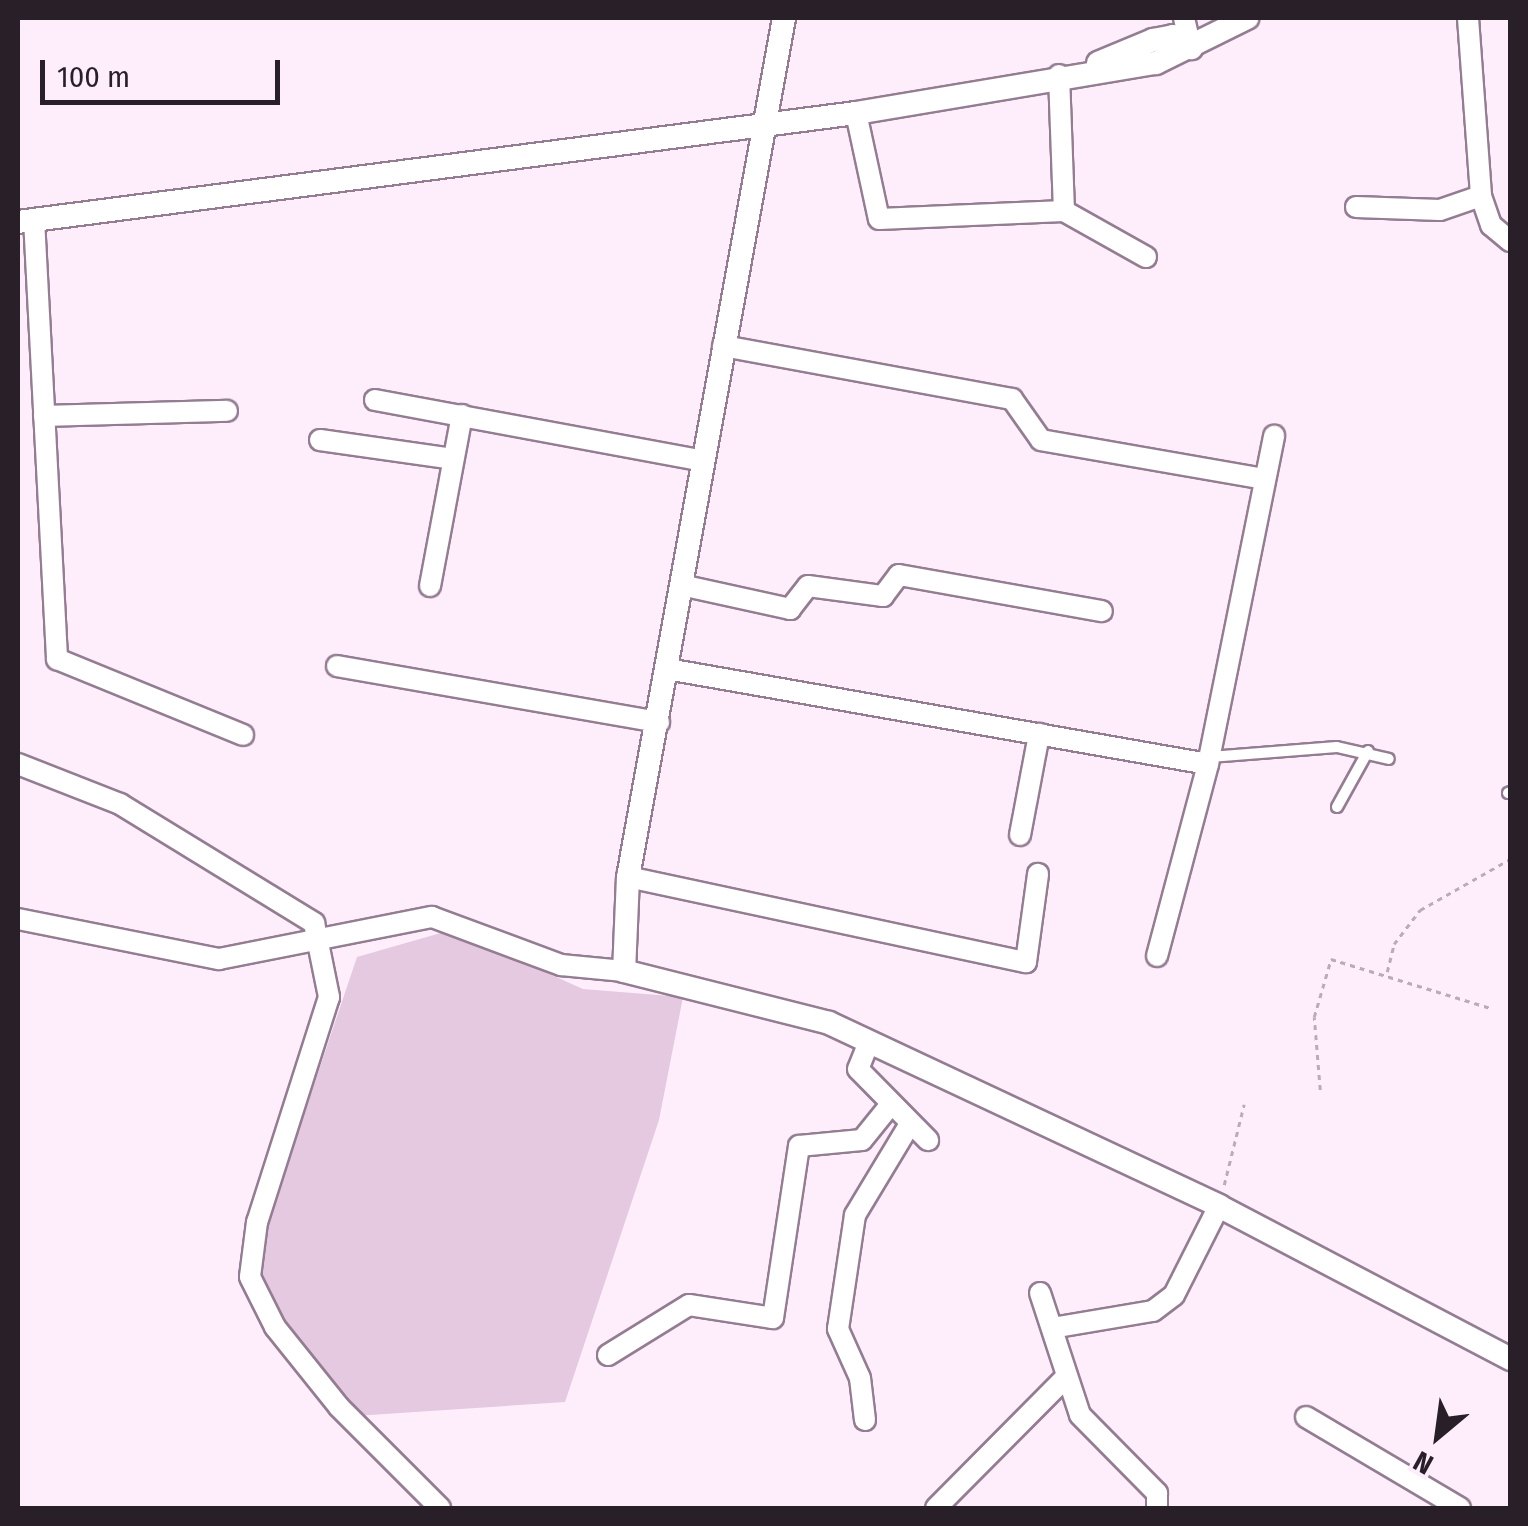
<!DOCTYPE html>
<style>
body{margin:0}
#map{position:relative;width:1528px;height:1526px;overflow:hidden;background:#feeefc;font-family:"Fira Sans Condensed",sans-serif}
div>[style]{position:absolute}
.green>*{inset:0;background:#e4c9e1}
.path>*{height:2.5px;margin-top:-1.25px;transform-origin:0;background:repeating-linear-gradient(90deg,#b9abb7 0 5px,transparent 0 10px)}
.roads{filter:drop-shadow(2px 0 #947d92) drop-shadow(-2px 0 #947d92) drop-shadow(0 2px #947d92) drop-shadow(0 -2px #947d92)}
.service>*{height:10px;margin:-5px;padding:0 5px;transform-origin:5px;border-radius:5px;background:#fff}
.minor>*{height:20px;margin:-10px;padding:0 10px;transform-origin:10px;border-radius:10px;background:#fff}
.tertiary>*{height:22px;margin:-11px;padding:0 11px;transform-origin:11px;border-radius:11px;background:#fff}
span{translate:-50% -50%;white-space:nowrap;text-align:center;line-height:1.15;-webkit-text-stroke:9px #feeefc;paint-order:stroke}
.frame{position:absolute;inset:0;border:20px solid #291f28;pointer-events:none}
.north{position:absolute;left:1388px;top:1386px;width:100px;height:100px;-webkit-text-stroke:8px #feeefc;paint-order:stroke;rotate:209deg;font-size:28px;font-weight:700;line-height:40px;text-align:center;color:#291f28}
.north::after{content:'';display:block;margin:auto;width:35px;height:45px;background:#291f28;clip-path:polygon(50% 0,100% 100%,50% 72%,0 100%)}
.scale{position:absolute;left:40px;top:60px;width:240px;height:45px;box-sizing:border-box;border:5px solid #291f28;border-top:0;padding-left:12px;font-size:30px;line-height:35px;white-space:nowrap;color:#291f28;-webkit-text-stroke:8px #feeefc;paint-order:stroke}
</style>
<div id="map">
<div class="green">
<div style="clip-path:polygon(451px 930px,583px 989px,683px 997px,659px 1120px,565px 1402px,355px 1416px,263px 1299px,254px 1263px,357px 957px)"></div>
</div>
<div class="path">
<div style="left:1387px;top:972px;width:29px;rotate:-76deg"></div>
<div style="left:1394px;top:944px;width:43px;rotate:-52.6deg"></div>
<div style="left:1420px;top:910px;width:103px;rotate:-29.5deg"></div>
<div style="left:1320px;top:1090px;width:73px;rotate:-94.7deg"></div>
<div style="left:1314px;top:1017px;width:60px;rotate:-73.7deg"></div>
<div style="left:1331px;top:959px;width:166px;rotate:17.1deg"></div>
<div style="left:1224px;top:1185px;width:83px;rotate:-76.1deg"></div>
</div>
<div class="roads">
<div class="service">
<div style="left:1210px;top:757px;width:127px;rotate:-4.5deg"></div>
<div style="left:1337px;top:747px;width:53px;rotate:13deg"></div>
<div style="left:1508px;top:793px;width:2px;rotate:-27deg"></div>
<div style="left:1337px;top:807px;width:64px;rotate:-61deg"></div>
</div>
<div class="minor">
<div style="left:1184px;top:18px;width:31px;rotate:77deg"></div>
<div style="left:1468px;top:18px;width:178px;rotate:85.8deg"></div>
<div style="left:1481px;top:196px;width:31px;rotate:71deg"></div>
<div style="left:1491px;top:225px;width:25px;rotate:40deg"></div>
<div style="left:1059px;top:75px;width:136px;rotate:87.9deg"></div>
<div style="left:856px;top:113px;width:108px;rotate:77.8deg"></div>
<div style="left:879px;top:219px;width:185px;rotate:-2.5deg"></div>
<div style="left:1064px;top:211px;width:94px;rotate:29.3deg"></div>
<div style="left:1356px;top:207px;width:84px;rotate:2deg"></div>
<div style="left:1440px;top:210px;width:43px;rotate:-18.9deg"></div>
<div style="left:34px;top:219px;width:441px;rotate:87deg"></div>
<div style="left:57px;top:659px;width:201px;rotate:22.2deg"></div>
<div style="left:723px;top:346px;width:294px;rotate:10.4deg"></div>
<div style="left:1012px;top:399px;width:50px;rotate:54.7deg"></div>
<div style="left:1041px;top:440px;width:227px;rotate:9.9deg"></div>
<div style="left:375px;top:400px;width:330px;rotate:10.5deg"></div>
<div style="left:44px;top:416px;width:183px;rotate:-1.6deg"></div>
<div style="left:320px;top:440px;width:134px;rotate:8.1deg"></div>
<div style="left:681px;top:585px;width:112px;rotate:12.4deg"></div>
<div style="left:790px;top:609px;width:29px;rotate:-52deg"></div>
<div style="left:808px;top:586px;width:76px;rotate:7.6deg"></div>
<div style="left:883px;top:596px;width:26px;rotate:-53deg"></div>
<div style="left:899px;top:575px;width:206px;rotate:10.1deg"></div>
<div style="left:430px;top:586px;width:174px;rotate:-79.4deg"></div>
<div style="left:337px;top:666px;width:327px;rotate:9.9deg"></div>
<div style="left:667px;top:669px;width:549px;rotate:9.96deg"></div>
<div style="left:18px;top:764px;width:110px;rotate:21.4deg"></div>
<div style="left:120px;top:804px;width:228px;rotate:31.5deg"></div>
<div style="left:314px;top:923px;width:76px;rotate:78.5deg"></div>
<div style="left:329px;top:997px;width:236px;rotate:107.7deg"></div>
<div style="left:257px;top:1222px;width:55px;rotate:97.3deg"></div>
<div style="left:250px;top:1277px;width:56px;rotate:63.4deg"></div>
<div style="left:275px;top:1327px;width:102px;rotate:51.3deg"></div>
<div style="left:339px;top:1407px;width:143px;rotate:45deg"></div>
<div style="left:1020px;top:835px;width:103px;rotate:-79.3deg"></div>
<div style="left:628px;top:877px;width:407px;rotate:12.1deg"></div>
<div style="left:1026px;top:962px;width:89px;rotate:-82.2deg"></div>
<div style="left:18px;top:919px;width:205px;rotate:11.3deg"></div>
<div style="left:219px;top:959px;width:217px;rotate:-11.2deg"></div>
<div style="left:432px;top:917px;width:138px;rotate:20.4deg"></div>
<div style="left:561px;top:965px;width:63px;rotate:5.4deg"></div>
<div style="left:1157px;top:956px;width:199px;rotate:-75.1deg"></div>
<div style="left:1208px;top:764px;width:335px;rotate:-78.6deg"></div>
<div style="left:869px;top:1042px;width:29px;rotate:112deg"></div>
<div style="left:858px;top:1069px;width:100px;rotate:45.4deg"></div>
<div style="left:1040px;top:1293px;width:128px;rotate:71.8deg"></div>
<div style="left:1080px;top:1415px;width:110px;rotate:45.4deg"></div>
<div style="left:1157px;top:1493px;width:15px;rotate:90deg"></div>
<div style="left:1052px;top:1328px;width:102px;rotate:-9.6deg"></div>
<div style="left:1153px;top:1311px;width:26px;rotate:-37deg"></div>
<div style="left:1174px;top:1295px;width:100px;rotate:-63.2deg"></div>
<div style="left:608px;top:1355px;width:95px;rotate:-31.7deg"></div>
<div style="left:689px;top:1305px;width:85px;rotate:8.8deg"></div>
<div style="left:773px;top:1318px;width:174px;rotate:-81.4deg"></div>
<div style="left:799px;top:1146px;width:63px;rotate:-5.4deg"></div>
<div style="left:862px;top:1140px;width:46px;rotate:-51.1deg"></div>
<div style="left:1306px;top:1417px;width:179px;rotate:30.6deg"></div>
<div style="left:865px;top:1420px;width:42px;rotate:-96.8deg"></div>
<div style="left:860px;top:1378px;width:54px;rotate:-114.2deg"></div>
<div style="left:838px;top:1329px;width:115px;rotate:-81.5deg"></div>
<div style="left:855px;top:1215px;width:106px;rotate:-58.9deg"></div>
<div style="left:936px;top:1508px;width:183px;rotate:-45.2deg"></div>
</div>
<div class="tertiary">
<div style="left:784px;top:18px;width:873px;rotate:100.29deg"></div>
<div style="left:628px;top:877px;width:94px;rotate:92.4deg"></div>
<div style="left:624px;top:971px;width:211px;rotate:14.2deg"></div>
<div style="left:829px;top:1023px;width:431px;rotate:25.1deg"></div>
<div style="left:1219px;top:1206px;width:329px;rotate:27.7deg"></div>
<div style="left:1098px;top:63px;width:60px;rotate:-22.7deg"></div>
<div style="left:1153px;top:40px;width:20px;rotate:-11deg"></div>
<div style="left:1173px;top:36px;width:22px;rotate:34deg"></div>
<div style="left:18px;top:222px;width:845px;rotate:-7.41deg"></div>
<div style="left:856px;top:113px;width:304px;rotate:-9.5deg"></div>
<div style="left:1156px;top:63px;width:102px;rotate:-26.3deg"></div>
</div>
</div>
<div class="frame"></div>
<div class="north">N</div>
<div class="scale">100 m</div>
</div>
